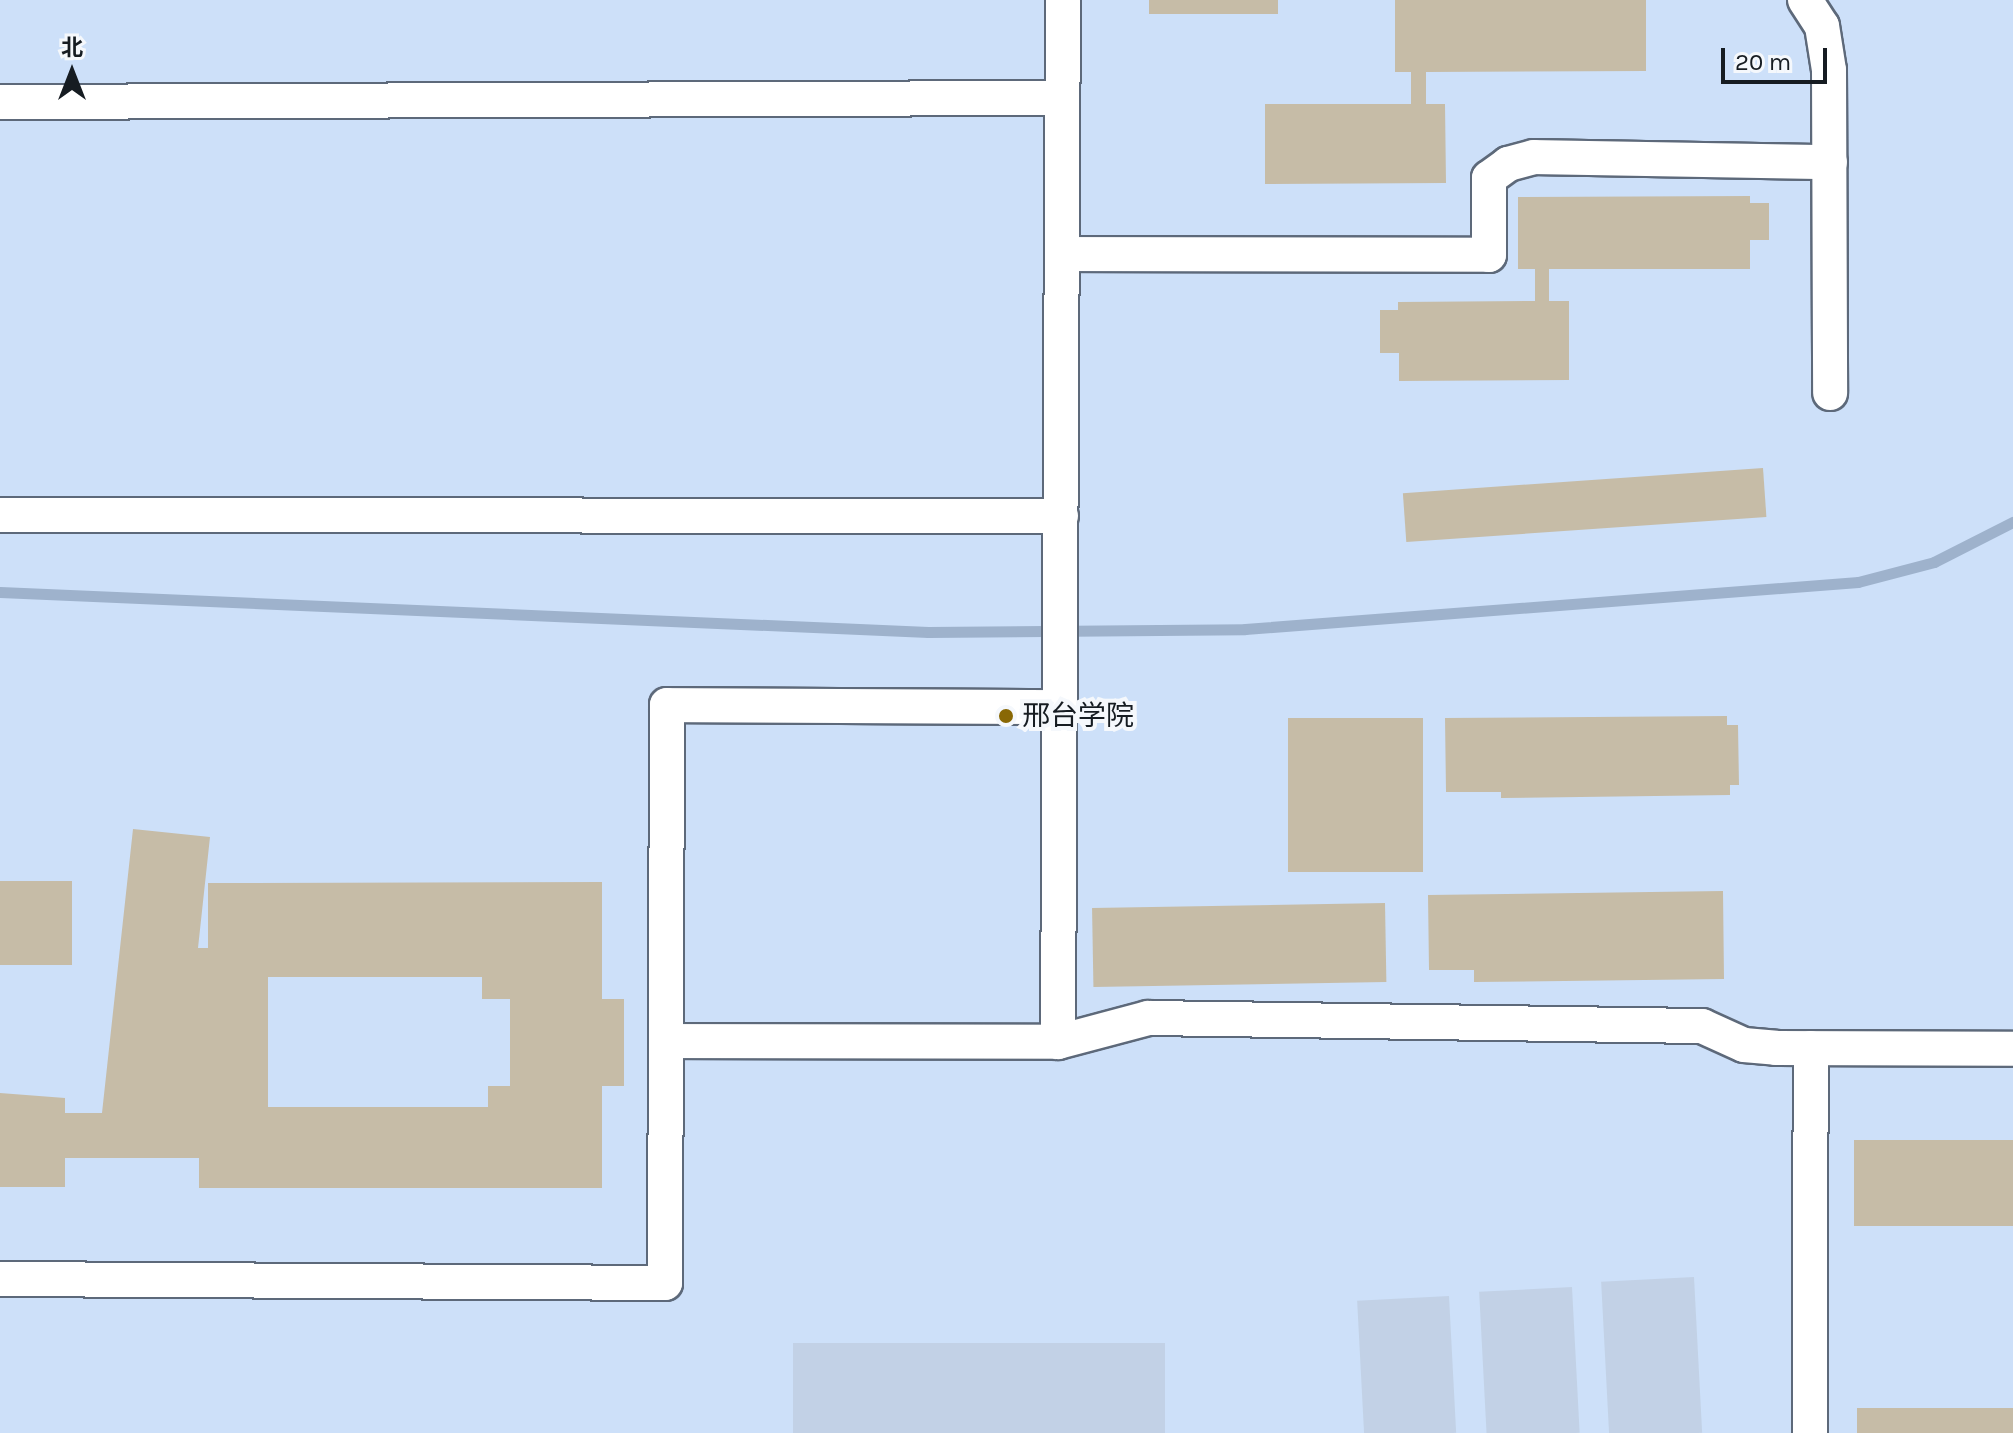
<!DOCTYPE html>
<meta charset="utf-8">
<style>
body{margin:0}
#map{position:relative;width:2013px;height:1433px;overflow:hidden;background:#e0ecfc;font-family:Karla,"Noto Sans SC",sans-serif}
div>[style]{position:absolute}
.built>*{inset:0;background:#cde0f9;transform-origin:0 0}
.green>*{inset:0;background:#c2d1e6;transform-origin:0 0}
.stream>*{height:11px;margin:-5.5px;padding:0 5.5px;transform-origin:5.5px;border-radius:5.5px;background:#9eb2cc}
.building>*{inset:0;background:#c6bca7;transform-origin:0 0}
.roads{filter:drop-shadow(2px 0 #5d697a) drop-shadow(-2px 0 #5d697a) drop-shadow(0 2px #5d697a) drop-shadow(0 -2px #5d697a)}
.minor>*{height:34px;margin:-17px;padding:0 17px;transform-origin:17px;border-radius:17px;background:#fff}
.dots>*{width:22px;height:22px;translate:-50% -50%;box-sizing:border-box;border:4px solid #f5f8fc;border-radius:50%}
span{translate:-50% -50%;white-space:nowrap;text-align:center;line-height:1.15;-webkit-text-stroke:8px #f5f8fc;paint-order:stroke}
.poi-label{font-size:28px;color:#161c22}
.left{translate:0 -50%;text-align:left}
.north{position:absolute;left:32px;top:32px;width:80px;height:80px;-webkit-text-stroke:6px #f5f8fc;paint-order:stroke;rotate:0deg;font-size:22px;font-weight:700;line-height:32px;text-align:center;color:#161c22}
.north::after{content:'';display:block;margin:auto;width:28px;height:36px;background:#161c22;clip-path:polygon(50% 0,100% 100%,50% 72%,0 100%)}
.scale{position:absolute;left:1721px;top:48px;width:106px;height:36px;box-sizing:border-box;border:4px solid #161c22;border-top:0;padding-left:10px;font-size:24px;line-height:28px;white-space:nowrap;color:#161c22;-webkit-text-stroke:6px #f5f8fc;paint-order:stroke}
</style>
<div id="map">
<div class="built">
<div style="left:0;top:0;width:2013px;height:1433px"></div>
</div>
<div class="green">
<div style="left:1694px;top:1277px;width:156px;height:93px;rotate:87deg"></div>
<div style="left:1572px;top:1287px;width:146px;height:93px;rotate:87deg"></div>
<div style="left:1449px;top:1296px;width:137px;height:92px;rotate:87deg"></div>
<div style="left:793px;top:1343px;width:372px;height:90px"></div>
</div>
<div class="stream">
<div style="left:0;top:592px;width:929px;rotate:2.47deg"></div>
<div style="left:928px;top:632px;width:317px;rotate:-0.5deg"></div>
<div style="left:1245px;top:629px;width:615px;rotate:-4.38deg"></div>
<div style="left:1858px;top:582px;width:79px;rotate:-14.7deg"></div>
<div style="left:1934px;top:562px;width:89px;rotate:-26.9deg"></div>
</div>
<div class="building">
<div style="left:1149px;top:0;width:129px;height:14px"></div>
<div style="clip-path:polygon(1395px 0,1646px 0,1646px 71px,1426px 72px,1426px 104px,1445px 104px,1446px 183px,1265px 184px,1265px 104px,1411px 104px,1411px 72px,1395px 72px)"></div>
<div style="clip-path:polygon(1750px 196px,1750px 203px,1769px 203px,1769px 240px,1750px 240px,1750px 269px,1549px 269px,1549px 301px,1569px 301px,1569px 380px,1399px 381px,1399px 353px,1380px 353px,1380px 310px,1398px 310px,1398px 302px,1535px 301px,1535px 269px,1518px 269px,1518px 197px)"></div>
<div style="left:1763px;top:468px;width:49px;height:361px;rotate:86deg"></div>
<div style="clip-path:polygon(1727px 716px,1727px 725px,1738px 725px,1739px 785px,1730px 785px,1730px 795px,1501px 798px,1501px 792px,1446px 792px,1445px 718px)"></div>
<div style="left:1423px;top:718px;width:154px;height:135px;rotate:90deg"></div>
<div style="clip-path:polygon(evenodd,133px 829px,210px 837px,198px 948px,208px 948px,208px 883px,602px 882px,602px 999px,624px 999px,624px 1086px,602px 1086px,602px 1188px,199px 1188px,199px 1158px,65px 1158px,65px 1187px,0 1187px,0 1093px,65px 1098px,65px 1113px,102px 1113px,133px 829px,268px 977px,482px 977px,482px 999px,510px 999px,510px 1086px,488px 1086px,488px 1107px,268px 1107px,268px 977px)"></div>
<div style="left:0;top:881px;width:72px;height:84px"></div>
<div style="clip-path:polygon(1723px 891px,1724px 979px,1474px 982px,1474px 970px,1429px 970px,1428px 895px)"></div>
<div style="left:1385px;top:903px;width:79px;height:293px;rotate:89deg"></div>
<div style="left:1854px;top:1140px;width:159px;height:86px"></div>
<div style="left:1857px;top:1408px;width:156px;height:25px"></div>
</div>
<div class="roads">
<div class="minor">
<div style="left:1805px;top:0;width:31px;rotate:57deg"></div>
<div style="left:1822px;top:26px;width:45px;rotate:81deg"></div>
<div style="left:1829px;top:70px;width:323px;rotate:89.8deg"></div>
<div style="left:0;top:102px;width:1062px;rotate:-0.22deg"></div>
<div style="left:1062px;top:254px;width:427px;rotate:0.1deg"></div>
<div style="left:1489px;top:255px;width:77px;rotate:-90deg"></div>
<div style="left:1489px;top:178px;width:24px;rotate:-36deg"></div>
<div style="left:1508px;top:164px;width:27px;rotate:-15deg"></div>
<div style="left:1534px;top:157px;width:296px;rotate:1deg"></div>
<div style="left:0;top:515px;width:1061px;rotate:0.05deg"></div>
<div style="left:666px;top:1041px;width:392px;rotate:0.1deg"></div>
<div style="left:1058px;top:1042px;width:93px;rotate:-14.9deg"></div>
<div style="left:1148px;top:1018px;width:554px;rotate:0.83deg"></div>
<div style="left:1702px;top:1026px;width:46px;rotate:24.3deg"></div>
<div style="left:1744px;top:1045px;width:32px;rotate:5deg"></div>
<div style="left:1776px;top:1048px;width:237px;rotate:0.2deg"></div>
<div style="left:1058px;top:1042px;width:1042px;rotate:-89.73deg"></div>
<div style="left:0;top:1279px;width:665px;rotate:0.34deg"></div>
<div style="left:665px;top:1283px;width:578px;rotate:-89.8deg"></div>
<div style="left:667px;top:705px;width:393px;rotate:0.3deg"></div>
<div style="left:1810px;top:1433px;width:385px;rotate:-89.9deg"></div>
</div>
</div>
<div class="dots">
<div style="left:1006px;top:716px;background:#896805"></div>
</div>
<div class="poi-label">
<span class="left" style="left:1022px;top:716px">邢台学院</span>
</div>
<div class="north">北</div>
<div class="scale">20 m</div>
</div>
